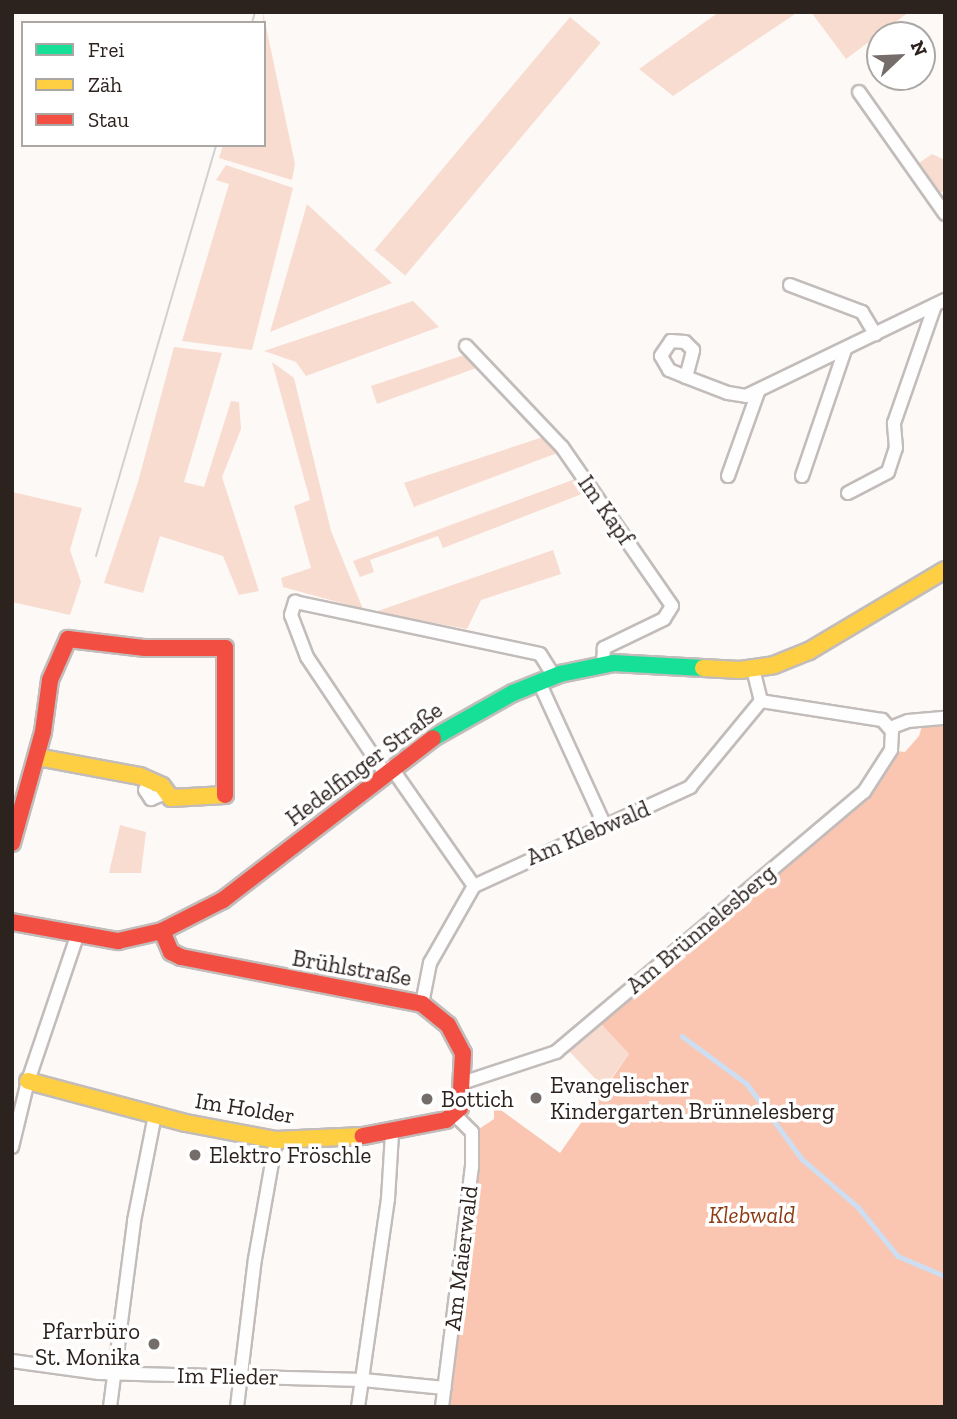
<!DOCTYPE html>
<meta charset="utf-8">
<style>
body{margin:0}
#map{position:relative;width:957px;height:1419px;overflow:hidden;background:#fcf9f7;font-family:"Zilla Slab",serif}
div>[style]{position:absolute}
.green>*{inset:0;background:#f9dcd0;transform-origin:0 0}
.forest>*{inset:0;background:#fac6b1}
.stream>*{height:4.5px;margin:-2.25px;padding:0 2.25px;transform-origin:2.25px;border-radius:2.25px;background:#cedef2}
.roads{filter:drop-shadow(2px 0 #c2bcba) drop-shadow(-2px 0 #c2bcba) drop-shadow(0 2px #c2bcba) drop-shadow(0 -2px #c2bcba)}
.street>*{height:12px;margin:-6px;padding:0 6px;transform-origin:6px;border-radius:6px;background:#fffefe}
.fast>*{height:16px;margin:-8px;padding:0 8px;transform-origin:8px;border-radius:8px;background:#16e098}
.slow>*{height:16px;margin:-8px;padding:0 8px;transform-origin:8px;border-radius:8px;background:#ffcf43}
.jam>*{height:16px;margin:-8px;padding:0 8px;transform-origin:8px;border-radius:8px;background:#f24e42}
.tram>*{height:2px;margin:-1px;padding:0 1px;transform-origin:1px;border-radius:1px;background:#d2d1d0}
.dots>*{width:19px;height:19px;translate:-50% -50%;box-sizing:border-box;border:4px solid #fff;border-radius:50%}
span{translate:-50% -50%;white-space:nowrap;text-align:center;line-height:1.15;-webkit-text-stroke:7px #fff;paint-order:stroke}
.street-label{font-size:23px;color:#2c221e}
.poi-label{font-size:23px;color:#2c221e}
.left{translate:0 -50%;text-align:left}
.right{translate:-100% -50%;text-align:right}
.park-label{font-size:23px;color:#8c3b13;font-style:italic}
.frame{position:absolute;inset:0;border:14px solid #2c221e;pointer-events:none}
.legend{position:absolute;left:21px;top:21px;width:245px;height:126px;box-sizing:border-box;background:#fff;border:2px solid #aba7a5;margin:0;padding:9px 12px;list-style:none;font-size:21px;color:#2c221e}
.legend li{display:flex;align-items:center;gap:14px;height:35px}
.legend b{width:35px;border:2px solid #aba7a5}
.north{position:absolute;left:866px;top:21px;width:70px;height:70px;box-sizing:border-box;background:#fff;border:2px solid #aba7a5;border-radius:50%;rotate:67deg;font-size:19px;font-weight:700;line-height:28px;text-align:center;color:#2c221e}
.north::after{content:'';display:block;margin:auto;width:24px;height:32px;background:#756d6a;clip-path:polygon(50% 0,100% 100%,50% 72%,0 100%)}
</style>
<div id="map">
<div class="green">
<div style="clip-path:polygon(263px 12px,295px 164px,292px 180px,219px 158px,223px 145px,264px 145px)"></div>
<div style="clip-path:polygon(719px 12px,798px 12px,673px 96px,639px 69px)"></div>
<div style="clip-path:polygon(811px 12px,909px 12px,846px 59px)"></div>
<div style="left:570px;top:17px;width:40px;height:304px;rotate:40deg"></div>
<div style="clip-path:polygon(932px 154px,945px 160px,945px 190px,940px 193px,919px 163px)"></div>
<div style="clip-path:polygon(226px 165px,293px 188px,252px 350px,182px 341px,229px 184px,216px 180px)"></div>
<div style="clip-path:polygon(307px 204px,392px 283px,270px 332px)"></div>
<div style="clip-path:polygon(413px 301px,439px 327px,306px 376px,296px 362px,264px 351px)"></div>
<div style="clip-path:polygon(174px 347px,222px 353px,184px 482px,204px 487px,231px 401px,239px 402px,241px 429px,222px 477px,259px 591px,239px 595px,223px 556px,160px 536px,143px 593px,104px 583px,138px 482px)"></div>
<div style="clip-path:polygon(467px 354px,479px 367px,377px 404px,371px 386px)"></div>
<div style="clip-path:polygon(272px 362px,294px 378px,331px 531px,363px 609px,283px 587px,281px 578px,311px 568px,294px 506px,310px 500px)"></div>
<div style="clip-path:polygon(546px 436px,560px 452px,414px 507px,404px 483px)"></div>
<div style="clip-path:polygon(578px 478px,587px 492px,443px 548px,438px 536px,370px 560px,374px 572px,360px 577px,353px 561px)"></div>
<div style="clip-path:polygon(12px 492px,82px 508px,70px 550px,81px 582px,70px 615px,12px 602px)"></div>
<div style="clip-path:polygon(553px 550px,561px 574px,481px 600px,467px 629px,375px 612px)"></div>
<div style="clip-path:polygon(120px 825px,146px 832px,141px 873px,109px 873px)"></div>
<div style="clip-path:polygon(601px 1024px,629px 1054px,604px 1088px,569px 1051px)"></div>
</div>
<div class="forest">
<div style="clip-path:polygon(945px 721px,945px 1407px,446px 1407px,476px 1131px,494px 1119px,494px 1105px,560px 1153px,629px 1054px,601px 1024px,871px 792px,897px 751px,905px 752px,919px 736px,923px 723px)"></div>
</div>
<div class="stream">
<div style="left:682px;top:1036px;width:81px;rotate:36.4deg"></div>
<div style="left:747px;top:1084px;width:93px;rotate:53.7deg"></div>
<div style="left:802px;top:1159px;width:74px;rotate:40.6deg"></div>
<div style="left:858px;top:1207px;width:63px;rotate:50.8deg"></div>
<div style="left:898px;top:1256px;width:51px;rotate:23.1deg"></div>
</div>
<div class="roads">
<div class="street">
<div style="left:859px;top:92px;width:149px;rotate:54.8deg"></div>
<div style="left:790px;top:285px;width:77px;rotate:20.6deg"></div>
<div style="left:862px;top:312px;width:26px;rotate:59deg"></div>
<div style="left:466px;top:346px;width:139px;rotate:46.5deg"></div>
<div style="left:562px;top:447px;width:193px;rotate:55.3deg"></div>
<div style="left:672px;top:606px;width:15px;rotate:122deg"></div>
<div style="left:664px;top:619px;width:67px;rotate:154.2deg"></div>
<div style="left:604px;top:648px;width:16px;rotate:94deg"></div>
<div style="left:686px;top:377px;width:28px;rotate:-75deg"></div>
<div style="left:693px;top:350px;width:11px;rotate:-135deg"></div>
<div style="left:685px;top:342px;width:14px;rotate:-176deg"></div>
<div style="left:671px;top:341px;width:18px;rotate:124deg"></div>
<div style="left:661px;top:356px;width:16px;rotate:60deg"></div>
<div style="left:669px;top:370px;width:18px;rotate:22deg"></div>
<div style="left:686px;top:377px;width:45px;rotate:20.9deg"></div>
<div style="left:728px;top:393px;width:18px;rotate:9deg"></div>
<div style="left:746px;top:396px;width:221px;rotate:-25.8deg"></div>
<div style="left:728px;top:476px;width:89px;rotate:-70.3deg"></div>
<div style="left:802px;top:476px;width:133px;rotate:-71.2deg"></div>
<div style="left:848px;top:493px;width:45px;rotate:-27.7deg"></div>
<div style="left:888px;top:472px;width:25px;rotate:-72deg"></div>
<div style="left:896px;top:448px;width:25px;rotate:-95deg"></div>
<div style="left:894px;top:423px;width:125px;rotate:-70.8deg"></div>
<div style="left:539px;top:682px;width:158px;rotate:65.4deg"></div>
<div style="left:890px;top:728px;width:19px;rotate:-21deg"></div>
<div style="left:908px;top:721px;width:37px;rotate:-5deg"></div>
<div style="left:391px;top:767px;width:145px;rotate:55.1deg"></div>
<div style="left:384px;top:772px;width:138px;rotate:-123.8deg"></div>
<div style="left:307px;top:657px;width:45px;rotate:-110.9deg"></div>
<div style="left:291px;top:615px;width:14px;rotate:-73deg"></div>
<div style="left:295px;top:602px;width:250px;rotate:12deg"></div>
<div style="left:540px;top:654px;width:26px;rotate:58deg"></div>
<div style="left:150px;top:782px;width:9px;rotate:122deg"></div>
<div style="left:145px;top:790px;width:11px;rotate:56deg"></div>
<div style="left:151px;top:799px;width:15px;rotate:-23deg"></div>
<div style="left:422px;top:1004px;width:42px;rotate:-79deg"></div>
<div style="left:430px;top:963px;width:89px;rotate:-60.3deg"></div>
<div style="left:474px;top:886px;width:238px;rotate:-24.6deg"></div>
<div style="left:690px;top:787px;width:112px;rotate:-50.5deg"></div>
<div style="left:761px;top:701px;width:33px;rotate:-104deg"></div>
<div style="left:465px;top:1082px;width:96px;rotate:-18.2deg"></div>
<div style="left:556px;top:1052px;width:403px;rotate:-40.2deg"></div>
<div style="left:864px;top:792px;width:50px;rotate:-57.3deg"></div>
<div style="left:891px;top:750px;width:19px;rotate:-87deg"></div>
<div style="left:892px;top:731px;width:15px;rotate:-132deg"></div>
<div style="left:882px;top:720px;width:122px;rotate:-171.1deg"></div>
<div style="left:12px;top:1147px;width:68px;rotate:-76.4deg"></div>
<div style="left:28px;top:1081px;width:153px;rotate:-71.3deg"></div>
<div style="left:12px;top:1361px;width:88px;rotate:7.9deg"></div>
<div style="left:99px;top:1373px;width:264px;rotate:1.5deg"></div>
<div style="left:363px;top:1380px;width:82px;rotate:5.6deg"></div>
<div style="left:110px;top:1407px;width:188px;rotate:-82.6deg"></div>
<div style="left:134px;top:1221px;width:108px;rotate:-78.8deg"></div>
<div style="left:237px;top:1407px;width:149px;rotate:-83.1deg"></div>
<div style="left:255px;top:1259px;width:121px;rotate:-80deg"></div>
<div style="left:358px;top:1407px;width:210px;rotate:-81.8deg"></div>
<div style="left:388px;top:1199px;width:66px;rotate:-86.5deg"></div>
<div style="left:442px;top:1407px;width:242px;rotate:-82.9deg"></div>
<div style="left:472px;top:1167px;width:35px;rotate:-90deg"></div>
<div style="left:472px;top:1132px;width:24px;rotate:-135deg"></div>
</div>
<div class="fast">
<div style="left:433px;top:738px;width:92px;rotate:-29.4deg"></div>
<div style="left:513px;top:693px;width:51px;rotate:-22deg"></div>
<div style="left:560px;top:674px;width:54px;rotate:-11.7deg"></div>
<div style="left:613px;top:663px;width:90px;rotate:3.2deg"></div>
</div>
<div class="slow">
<div style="left:703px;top:668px;width:37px;rotate:3deg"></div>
<div style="left:740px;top:670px;width:34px;rotate:-8deg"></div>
<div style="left:774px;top:665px;width:38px;rotate:-22deg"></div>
<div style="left:809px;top:651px;width:158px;rotate:-30.8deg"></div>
<div style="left:37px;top:757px;width:105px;rotate:10.5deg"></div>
<div style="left:140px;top:776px;width:24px;rotate:24deg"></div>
<div style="left:162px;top:786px;width:15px;rotate:53deg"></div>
<div style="left:171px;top:798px;width:54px;rotate:-3.2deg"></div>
<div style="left:28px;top:1081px;width:163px;rotate:14.9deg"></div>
<div style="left:186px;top:1123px;width:92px;rotate:10.7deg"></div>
<div style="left:276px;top:1140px;width:87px;rotate:-2.6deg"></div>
</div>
<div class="jam">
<div style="left:12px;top:843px;width:115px;rotate:-74.4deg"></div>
<div style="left:43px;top:732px;width:52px;rotate:-82.3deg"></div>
<div style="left:50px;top:680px;width:45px;rotate:-66.3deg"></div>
<div style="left:68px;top:639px;width:78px;rotate:6.7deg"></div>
<div style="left:145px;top:648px;width:80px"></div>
<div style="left:225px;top:648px;width:147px;rotate:90deg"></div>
<div style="left:12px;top:922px;width:108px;rotate:10.2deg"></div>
<div style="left:118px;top:941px;width:45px;rotate:-12.8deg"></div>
<div style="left:162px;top:931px;width:68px;rotate:-26.9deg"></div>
<div style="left:223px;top:900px;width:265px;rotate:-37.6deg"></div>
<div style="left:162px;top:931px;width:23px;rotate:67deg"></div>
<div style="left:171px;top:952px;width:11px;rotate:27deg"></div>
<div style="left:181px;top:957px;width:246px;rotate:11deg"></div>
<div style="left:422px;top:1004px;width:33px;rotate:39deg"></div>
<div style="left:448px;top:1025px;width:32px;rotate:62deg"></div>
<div style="left:463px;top:1053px;width:55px;rotate:93.1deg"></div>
<div style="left:460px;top:1108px;width:18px;rotate:139deg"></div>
<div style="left:446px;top:1120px;width:85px;rotate:169.1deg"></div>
</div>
</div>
<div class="tram">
<div style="left:252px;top:23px;width:11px;rotate:-75deg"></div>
<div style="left:96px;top:556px;width:428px;rotate:-73.7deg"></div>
</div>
<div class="dots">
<div style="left:536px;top:1098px;background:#756d6a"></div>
<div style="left:427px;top:1099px;background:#756d6a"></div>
<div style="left:195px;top:1155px;background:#756d6a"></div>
<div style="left:154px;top:1344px;background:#756d6a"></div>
</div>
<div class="street-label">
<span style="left:606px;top:510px;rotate:55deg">Im Kapf</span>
<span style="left:364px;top:764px;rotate:-37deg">Hedelfinger Straße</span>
<span style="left:588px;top:833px;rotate:-23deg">Am Klebwald</span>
<span style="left:701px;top:929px;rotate:-40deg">Am Brünnelesberg</span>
<span style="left:352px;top:968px;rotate:10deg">Brühlstraße</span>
<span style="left:245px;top:1108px;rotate:9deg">Im Holder</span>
<span style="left:461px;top:1258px;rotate:-83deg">Am Maierwald</span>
<span style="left:228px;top:1376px;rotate:1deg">Im Flieder</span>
</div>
<div class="poi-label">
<span class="left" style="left:550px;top:1098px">Evangelischer<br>Kindergarten Brünnelesberg</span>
<span class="left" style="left:441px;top:1099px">Bottich</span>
<span class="left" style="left:209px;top:1155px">Elektro Fröschle</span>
<span class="right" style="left:140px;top:1344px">Pfarrbüro<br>St. Monika</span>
</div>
<div class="park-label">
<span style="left:752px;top:1215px">Klebwald</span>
</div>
<div class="frame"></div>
<ul class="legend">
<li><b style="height:9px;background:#16e098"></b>Frei</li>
<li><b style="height:9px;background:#ffcf43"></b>Zäh</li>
<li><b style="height:9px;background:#f24e42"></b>Stau</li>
</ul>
<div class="north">N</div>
</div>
